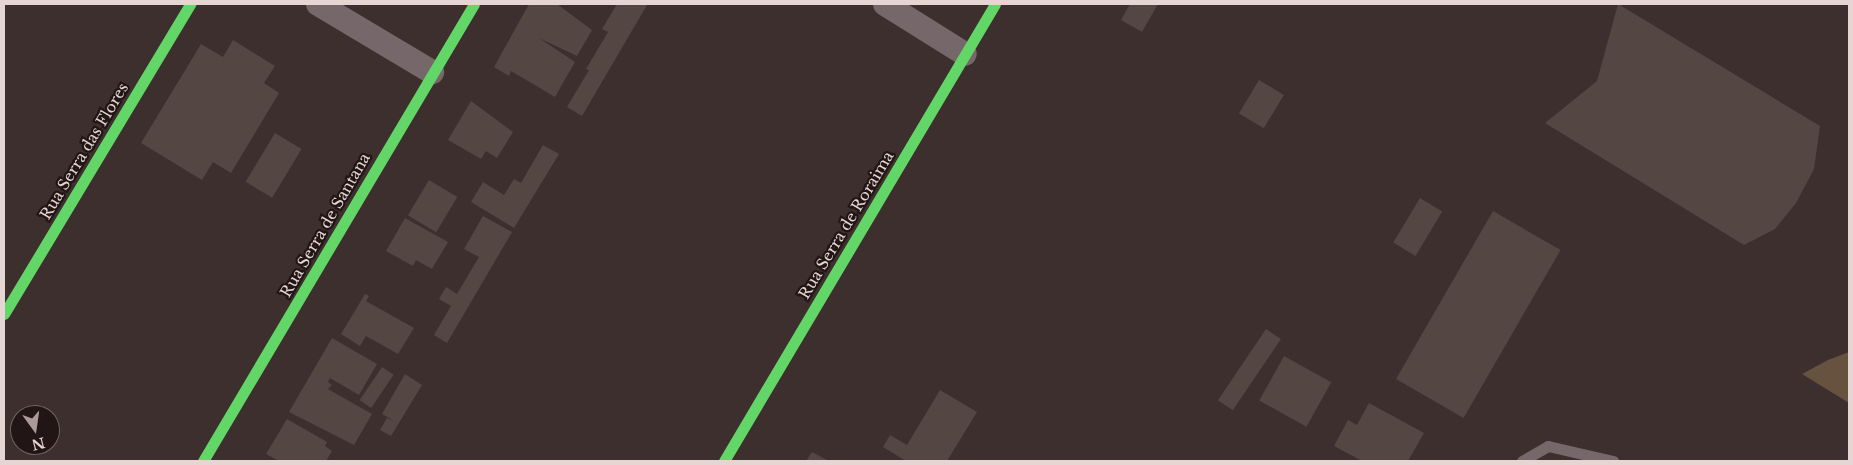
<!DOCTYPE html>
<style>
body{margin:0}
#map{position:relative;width:1853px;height:465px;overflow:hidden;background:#3c2f2e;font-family:"Libre Baskerville",serif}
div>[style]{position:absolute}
.green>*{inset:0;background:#67523f}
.building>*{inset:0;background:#544642;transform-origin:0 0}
.lane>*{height:11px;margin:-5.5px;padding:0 5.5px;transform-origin:5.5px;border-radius:5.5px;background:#76676a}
.street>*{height:24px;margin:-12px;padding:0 12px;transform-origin:12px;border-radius:12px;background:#76676a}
.fast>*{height:11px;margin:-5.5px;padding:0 5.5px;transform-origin:5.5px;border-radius:5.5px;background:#63d668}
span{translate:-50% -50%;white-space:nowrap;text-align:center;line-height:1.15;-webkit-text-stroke:4.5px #211615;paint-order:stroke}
.street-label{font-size:15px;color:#e5d5d3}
.frame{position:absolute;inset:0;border:5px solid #e5d5d3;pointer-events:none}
.north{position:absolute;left:10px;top:405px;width:50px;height:50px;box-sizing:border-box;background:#211615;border:1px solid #6f6261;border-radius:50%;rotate:166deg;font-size:14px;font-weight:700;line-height:20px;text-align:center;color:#e5d5d3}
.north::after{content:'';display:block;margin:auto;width:18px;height:22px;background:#aa9b99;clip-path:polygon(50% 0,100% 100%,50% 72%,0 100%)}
</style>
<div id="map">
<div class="green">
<div style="clip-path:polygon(1849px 352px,1849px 403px,1802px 374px,1828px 360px)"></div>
</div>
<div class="building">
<div style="clip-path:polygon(529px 4px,557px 4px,592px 30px,577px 56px,539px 38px,575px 62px,555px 97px,511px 71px,509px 76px,494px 67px)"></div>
<div style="clip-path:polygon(617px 4px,647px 5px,582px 116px,567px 107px,589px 70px,586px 69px,608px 32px,602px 29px)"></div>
<div style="clip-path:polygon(1130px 4px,1158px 4px,1142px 32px,1121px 20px)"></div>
<div style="clip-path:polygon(1618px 4px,1820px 126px,1814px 169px,1796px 203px,1775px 229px,1744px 245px,1545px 123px,1597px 81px)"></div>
<div style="clip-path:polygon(233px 40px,275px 66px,264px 83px,279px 93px,231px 173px,213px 162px,202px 180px,141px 143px,201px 44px,223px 57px)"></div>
<div style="left:1259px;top:80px;width:29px;height:39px;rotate:31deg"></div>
<div style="clip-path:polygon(471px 101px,513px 132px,497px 158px,486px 151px,481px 159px,448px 140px)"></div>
<div style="left:275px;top:133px;width:31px;height:57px;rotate:31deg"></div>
<div style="clip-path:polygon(543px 145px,559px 154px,514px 228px,471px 202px,483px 182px,504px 195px,514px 179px,521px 183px)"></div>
<div style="left:429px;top:180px;width:33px;height:41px;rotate:31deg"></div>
<div style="left:1420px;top:198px;width:26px;height:52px;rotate:31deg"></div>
<div style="left:1493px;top:211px;width:78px;height:194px;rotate:30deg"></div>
<div style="clip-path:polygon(483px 216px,512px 232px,447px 343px,434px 335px,451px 306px,439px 299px,446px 287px,457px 294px,479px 257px,464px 249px)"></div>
<div style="clip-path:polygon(405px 218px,448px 242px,432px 269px,416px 260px,413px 266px,386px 251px)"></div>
<div style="clip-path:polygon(365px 294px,369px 296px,366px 301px,414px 328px,398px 354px,366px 336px,360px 346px,341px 334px)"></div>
<div style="left:1266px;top:329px;width:18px;height:86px;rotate:34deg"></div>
<div style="clip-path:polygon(332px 338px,377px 364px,359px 395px,330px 378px,328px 382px,332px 385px,328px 389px,372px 414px,354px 445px,289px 412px)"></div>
<div style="left:1284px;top:356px;width:54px;height:51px;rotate:29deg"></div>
<div style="left:382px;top:367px;width:14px;height:40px;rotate:34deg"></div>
<div style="clip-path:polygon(405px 374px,422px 385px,391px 436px,380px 430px,387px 418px,394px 421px,382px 414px)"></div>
<div style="clip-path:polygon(940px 390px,977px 412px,947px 461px,906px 461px,883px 447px,890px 435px,907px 445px)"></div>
<div style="clip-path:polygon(1369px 403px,1424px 433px,1408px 461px,1362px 461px,1334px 446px,1348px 420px,1357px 425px)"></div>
<div style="clip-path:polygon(287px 419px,327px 442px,325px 446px,332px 451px,326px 461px,279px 461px,266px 454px)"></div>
<div style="clip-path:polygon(812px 452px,829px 461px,806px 461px)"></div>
</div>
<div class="lane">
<div style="left:1522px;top:461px;width:30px;rotate:-30deg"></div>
<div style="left:1548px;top:446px;width:67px;rotate:13deg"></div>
</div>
<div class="street">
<div style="left:318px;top:4px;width:133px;rotate:30.8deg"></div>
<div style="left:885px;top:4px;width:94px;rotate:32deg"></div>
</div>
<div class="fast">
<div style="left:4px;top:314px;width:362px;rotate:-59deg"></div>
<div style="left:203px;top:461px;width:531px;rotate:-59.33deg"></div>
<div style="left:724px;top:461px;width:531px;rotate:-59.33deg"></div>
</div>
<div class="street-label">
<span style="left:84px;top:151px;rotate:-59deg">Rua Serra das Flores</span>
<span style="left:325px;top:225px;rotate:-60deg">Rua Serra de Santana</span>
<span style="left:846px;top:225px;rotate:-59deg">Rua Serra de Roraima</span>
</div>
<div class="frame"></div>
<div class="north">N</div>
</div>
